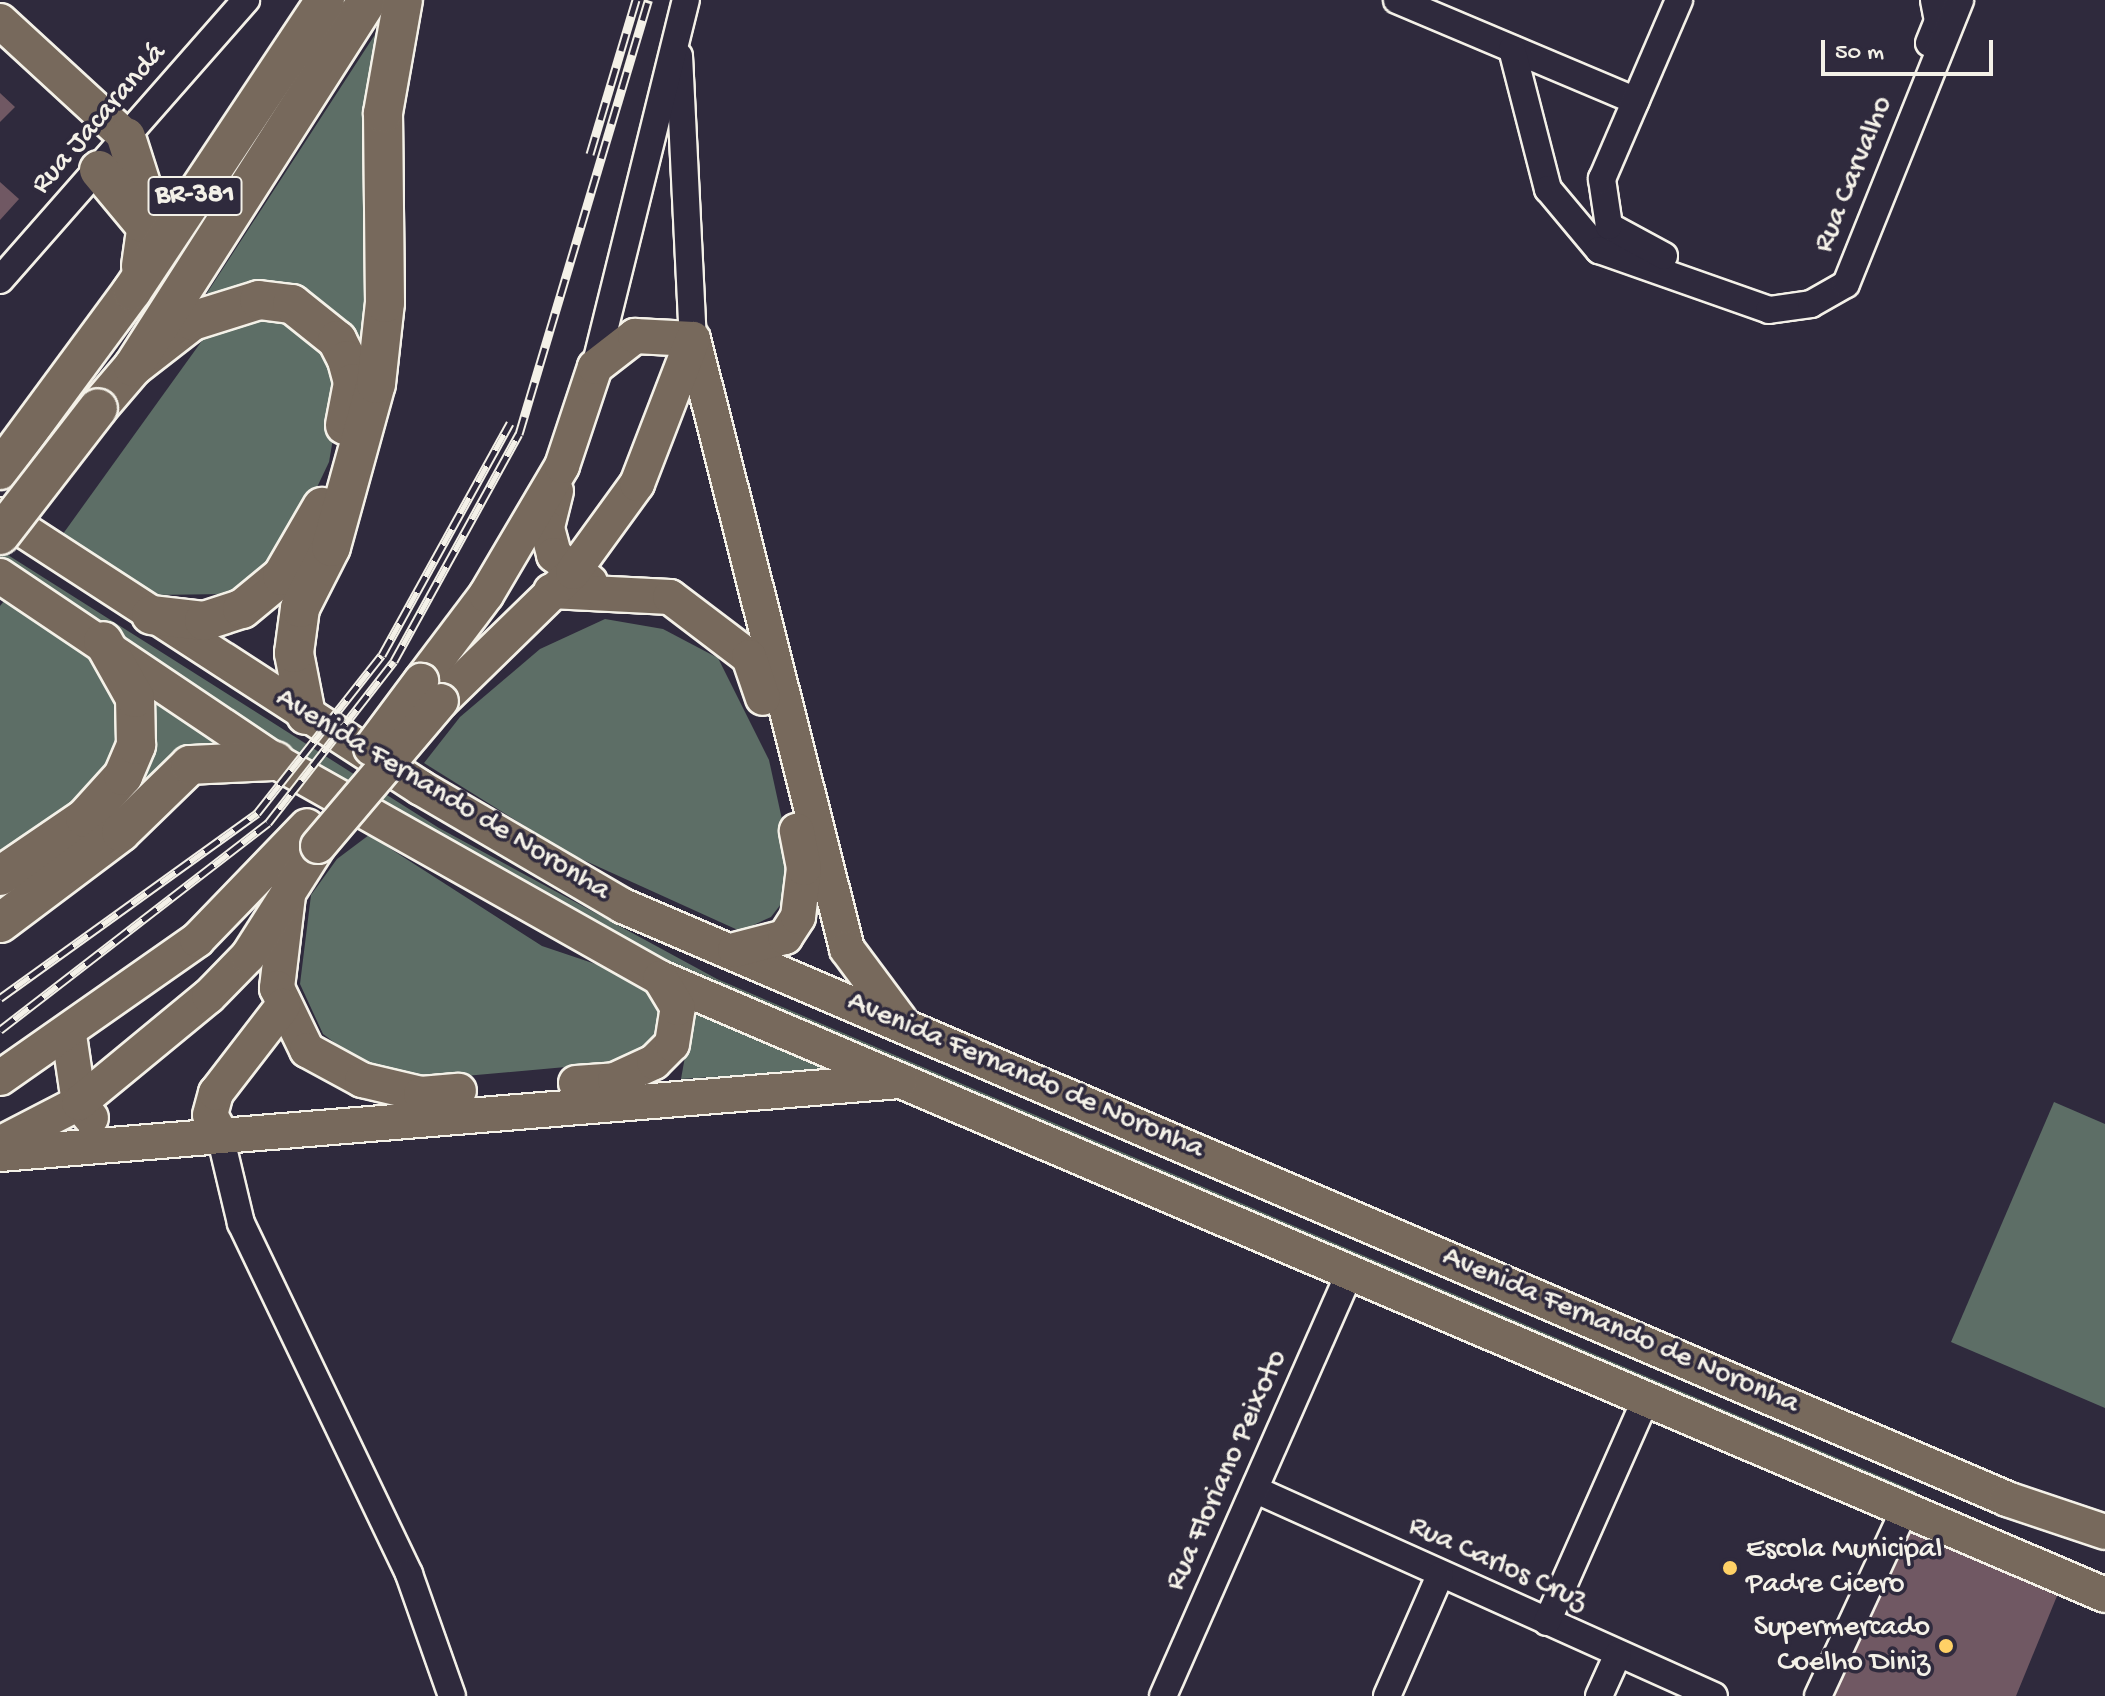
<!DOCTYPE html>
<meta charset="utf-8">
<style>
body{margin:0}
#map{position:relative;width:2105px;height:1696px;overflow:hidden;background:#2f2a3d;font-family:"Gochi Hand",sans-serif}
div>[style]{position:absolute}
.green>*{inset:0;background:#5d6e66}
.building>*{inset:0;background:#705863}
.roads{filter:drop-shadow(2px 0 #f4f1e8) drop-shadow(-2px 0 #f4f1e8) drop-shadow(0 2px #f4f1e8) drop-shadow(0 -2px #f4f1e8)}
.minor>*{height:26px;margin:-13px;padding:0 13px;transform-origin:13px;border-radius:13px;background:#2f2a3d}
.major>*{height:34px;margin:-17px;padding:0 17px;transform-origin:17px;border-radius:17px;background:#77695c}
.highway>*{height:38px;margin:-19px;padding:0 19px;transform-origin:19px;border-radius:19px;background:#77695c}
.rail>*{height:9px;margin-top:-4.5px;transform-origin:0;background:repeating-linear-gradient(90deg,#2f2a3d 0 18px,#f4f1e8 0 36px);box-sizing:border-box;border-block:2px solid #f4f1e8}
.bridges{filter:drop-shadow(2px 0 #f4f1e8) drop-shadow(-2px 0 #f4f1e8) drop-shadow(0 2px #f4f1e8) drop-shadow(0 -2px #f4f1e8)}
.major-bridge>*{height:34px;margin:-17px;padding:0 17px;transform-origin:17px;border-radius:17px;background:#77695c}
.highway-bridge>*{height:38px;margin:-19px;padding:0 19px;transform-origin:19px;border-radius:19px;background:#77695c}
.dots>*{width:22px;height:22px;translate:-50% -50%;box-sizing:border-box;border:4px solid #2f2a3d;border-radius:50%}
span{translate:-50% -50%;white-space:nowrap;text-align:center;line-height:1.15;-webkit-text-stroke:7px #2f2a3d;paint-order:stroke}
.shield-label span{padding:2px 6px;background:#2f2a3d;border:2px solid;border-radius:6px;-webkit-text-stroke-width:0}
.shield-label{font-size:28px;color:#f4f1e8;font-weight:700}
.street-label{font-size:30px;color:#f4f1e8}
.poi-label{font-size:30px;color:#f4f1e8}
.left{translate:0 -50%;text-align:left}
.right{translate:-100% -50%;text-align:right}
.scale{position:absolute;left:1821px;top:40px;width:172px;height:36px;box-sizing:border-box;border:4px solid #f4f1e8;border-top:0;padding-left:10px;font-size:24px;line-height:28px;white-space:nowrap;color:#f4f1e8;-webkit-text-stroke:6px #2f2a3d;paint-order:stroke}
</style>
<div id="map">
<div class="green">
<div style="clip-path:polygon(387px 16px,371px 361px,348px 338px,207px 293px)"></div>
<div style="clip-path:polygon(257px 311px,314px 328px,342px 387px,329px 462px,281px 563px,256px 582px,226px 594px,153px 595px,60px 538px,214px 324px)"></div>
<div style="clip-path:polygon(0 550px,439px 828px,717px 979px,1917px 1492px,1899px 1499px,638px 955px,425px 832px,62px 604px,0 564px)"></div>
<div style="clip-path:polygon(9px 595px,109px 654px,126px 747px,76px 815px,0 865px,0 606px)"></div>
<div style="clip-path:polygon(605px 619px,663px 629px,718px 658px,769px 760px,788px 847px,788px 895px,771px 917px,740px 931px,568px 853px,424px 763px,460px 717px,540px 649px)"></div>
<div style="clip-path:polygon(143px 692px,224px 742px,195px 749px,108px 819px)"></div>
<div style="clip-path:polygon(369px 835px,542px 946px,646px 981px,664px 1015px,650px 1051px,610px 1063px,420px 1080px,371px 1070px,323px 1034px,300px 984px,311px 895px,337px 859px)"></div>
<div style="clip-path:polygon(696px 995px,853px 1068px,681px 1079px)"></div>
<div style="clip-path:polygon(2054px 1102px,2105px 1124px,2105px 1408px,1951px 1342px)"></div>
</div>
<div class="building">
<div style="clip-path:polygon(0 93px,15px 107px,0 122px)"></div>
<div style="clip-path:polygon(0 182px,19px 199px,0 220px)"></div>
<div style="clip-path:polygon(1907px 1523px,2057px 1596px,2016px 1696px,1833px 1696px)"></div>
</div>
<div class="roads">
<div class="minor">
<div style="left:1397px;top:0;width:259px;rotate:22.9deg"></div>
<div style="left:1929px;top:43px;width:24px;rotate:-68deg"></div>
<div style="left:1938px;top:21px;width:21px;rotate:-101deg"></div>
<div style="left:1512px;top:49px;width:145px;rotate:75.6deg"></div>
<div style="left:1548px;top:189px;width:80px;rotate:50.1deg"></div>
<div style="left:1599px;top:250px;width:180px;rotate:19.4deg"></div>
<div style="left:1769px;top:310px;width:42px;rotate:-8.1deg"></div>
<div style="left:1811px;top:304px;width:40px;rotate:-29.7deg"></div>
<div style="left:1846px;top:284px;width:306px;rotate:-68.1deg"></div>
<div style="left:679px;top:56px;width:283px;rotate:87.2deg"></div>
<div style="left:1664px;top:256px;width:63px;rotate:-151.4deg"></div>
<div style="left:1609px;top:226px;width:48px;rotate:-98.5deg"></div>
<div style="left:1602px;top:179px;width:195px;rotate:-66.7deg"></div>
<div style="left:0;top:280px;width:373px;rotate:-48.7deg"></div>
<div style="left:595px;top:367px;width:378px;rotate:-76.1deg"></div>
<div style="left:219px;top:1131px;width:95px;rotate:76.6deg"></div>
<div style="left:241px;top:1223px;width:389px;rotate:64.4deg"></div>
<div style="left:409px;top:1574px;width:129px;rotate:70.6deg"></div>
<div style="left:1256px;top:1490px;width:502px;rotate:24.22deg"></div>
<div style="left:1547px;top:1622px;width:244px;rotate:-66.1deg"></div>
<div style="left:1163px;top:1696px;width:463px;rotate:-66.2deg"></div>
<div style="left:1387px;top:1696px;width:132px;rotate:-66.3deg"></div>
<div style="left:1599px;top:1696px;width:46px;rotate:-65.7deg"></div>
<div style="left:1818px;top:1696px;width:206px;rotate:-65.1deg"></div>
</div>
<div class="major">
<div style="left:0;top:21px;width:171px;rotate:42.6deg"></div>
<div style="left:693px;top:339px;width:629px;rotate:75.83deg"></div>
<div style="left:847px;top:949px;width:87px;rotate:53.4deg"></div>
<div style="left:556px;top:491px;width:38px;rotate:104deg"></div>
<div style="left:547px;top:528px;width:28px;rotate:75deg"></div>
<div style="left:554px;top:555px;width:45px;rotate:36.9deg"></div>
<div style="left:0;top:515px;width:502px;rotate:32.96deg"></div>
<div style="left:421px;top:788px;width:234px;rotate:30.3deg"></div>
<div style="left:623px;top:906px;width:1506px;rotate:23.19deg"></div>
<div style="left:2007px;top:1499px;width:103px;rotate:18.6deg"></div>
<div style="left:0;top:576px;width:331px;rotate:33.9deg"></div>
<div style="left:275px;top:761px;width:442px;rotate:29.4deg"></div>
<div style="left:660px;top:978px;width:1571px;rotate:23.12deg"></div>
<div style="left:551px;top:591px;width:119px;rotate:2.9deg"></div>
<div style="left:670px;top:597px;width:99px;rotate:37.2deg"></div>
<div style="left:749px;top:657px;width:43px;rotate:71.1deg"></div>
<div style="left:421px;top:681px;width:108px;rotate:-52.9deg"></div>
<div style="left:486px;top:595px;width:150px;rotate:-59.5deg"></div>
<div style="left:562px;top:466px;width:104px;rotate:-71.6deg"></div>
<div style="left:595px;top:367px;width:51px;rotate:-37.8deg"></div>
<div style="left:635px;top:336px;width:58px;rotate:3deg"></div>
<div style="left:441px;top:701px;width:185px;rotate:-44.3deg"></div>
<div style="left:573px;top:572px;width:109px;rotate:-54deg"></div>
<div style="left:637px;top:484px;width:155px;rotate:-68.9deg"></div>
<div style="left:289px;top:887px;width:102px;rotate:96.8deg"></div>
<div style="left:277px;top:988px;width:69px;rotate:64.2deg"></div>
<div style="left:307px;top:1050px;width:63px;rotate:28.6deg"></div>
<div style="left:362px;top:1080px;width:61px;rotate:13.3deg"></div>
<div style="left:421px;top:1094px;width:38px;rotate:-5deg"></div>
<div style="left:735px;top:950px;width:52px;rotate:-14.6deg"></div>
<div style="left:785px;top:937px;width:24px;rotate:-57deg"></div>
<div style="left:798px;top:917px;width:49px;rotate:-83deg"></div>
<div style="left:804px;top:868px;width:38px;rotate:-101deg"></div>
<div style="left:69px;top:1035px;width:69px;rotate:81.6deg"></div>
<div style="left:79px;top:1103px;width:19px;rotate:51deg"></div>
<div style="left:0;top:1078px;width:241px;rotate:-35deg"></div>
<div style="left:197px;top:940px;width:158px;rotate:-46deg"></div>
<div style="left:576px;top:1083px;width:39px;rotate:-4deg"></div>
<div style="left:615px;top:1080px;width:43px;rotate:-24.8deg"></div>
<div style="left:654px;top:1062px;width:25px;rotate:-45deg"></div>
<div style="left:672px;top:1044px;width:36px;rotate:-81deg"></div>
<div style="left:678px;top:1008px;width:35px;rotate:-121deg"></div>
<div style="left:219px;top:1131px;width:18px;rotate:-119deg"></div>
<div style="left:210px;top:1115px;width:23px;rotate:-75deg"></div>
<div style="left:216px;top:1093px;width:110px;rotate:-52.4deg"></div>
<div style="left:7px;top:1140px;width:81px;rotate:-27.2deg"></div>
<div style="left:79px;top:1103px;width:168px;rotate:-39.5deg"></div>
<div style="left:209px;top:996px;width:56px;rotate:-45.7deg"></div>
<div style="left:248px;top:956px;width:130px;rotate:-57.5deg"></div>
<div style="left:0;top:1154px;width:903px;rotate:-4.64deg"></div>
</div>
<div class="highway">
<div style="left:126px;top:137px;width:76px;rotate:72.3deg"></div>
<div style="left:149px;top:209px;width:58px;rotate:98deg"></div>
<div style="left:99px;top:170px;width:69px;rotate:50.3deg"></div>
<div style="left:133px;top:367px;width:75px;rotate:-37.9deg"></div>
<div style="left:192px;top:321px;width:70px;rotate:-17.4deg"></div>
<div style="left:259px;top:300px;width:33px;rotate:7deg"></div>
<div style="left:292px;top:304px;width:58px;rotate:38.7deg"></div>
<div style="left:337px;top:340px;width:22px;rotate:63deg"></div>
<div style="left:347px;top:360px;width:24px;rotate:75deg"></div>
<div style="left:353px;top:383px;width:43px;rotate:100.8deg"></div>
<div style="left:98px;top:408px;width:54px;rotate:-49.5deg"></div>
<div style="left:133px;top:367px;width:436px;rotate:-57.4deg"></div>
<div style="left:0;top:470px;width:222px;rotate:-53.6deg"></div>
<div style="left:132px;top:291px;width:349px;rotate:-56.4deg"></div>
<div style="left:151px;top:615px;width:53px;rotate:6.5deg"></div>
<div style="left:204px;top:621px;width:40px;rotate:-18deg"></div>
<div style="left:242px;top:609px;width:52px;rotate:-39.5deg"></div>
<div style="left:282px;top:576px;width:80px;rotate:-59.9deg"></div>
<div style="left:306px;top:715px;width:63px;rotate:-101deg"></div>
<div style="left:294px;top:653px;width:45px;rotate:-82.4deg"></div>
<div style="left:300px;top:608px;width:68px;rotate:-63.1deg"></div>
<div style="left:331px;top:547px;width:169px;rotate:-74.6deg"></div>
<div style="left:376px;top:384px;width:81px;rotate:-83.7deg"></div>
<div style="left:385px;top:303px;width:190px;rotate:-90.6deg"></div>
<div style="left:383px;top:113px;width:115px;rotate:-80deg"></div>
<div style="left:0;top:876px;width:103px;rotate:-34.3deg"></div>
<div style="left:85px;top:818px;width:57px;rotate:-47.9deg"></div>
<div style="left:123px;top:776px;width:34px;rotate:-67deg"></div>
<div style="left:136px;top:745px;width:47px;rotate:-91.2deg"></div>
<div style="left:135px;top:698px;width:65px;rotate:-119.3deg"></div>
<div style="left:0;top:923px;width:151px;rotate:-36.9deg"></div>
<div style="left:121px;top:832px;width:96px;rotate:-44.2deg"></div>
<div style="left:190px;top:765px;width:85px;rotate:-2.7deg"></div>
</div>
</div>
<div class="rail">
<div style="left:590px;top:154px;width:161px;rotate:-73.4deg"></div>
<div style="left:0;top:998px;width:317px;rotate:-35.7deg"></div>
<div style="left:257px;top:813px;width:201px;rotate:-51.7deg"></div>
<div style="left:382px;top:655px;width:265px;rotate:-61.1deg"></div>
<div style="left:0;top:1030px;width:339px;rotate:-37.7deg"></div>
<div style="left:268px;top:823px;width:205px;rotate:-52.1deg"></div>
<div style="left:394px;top:661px;width:259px;rotate:-61.2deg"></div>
<div style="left:519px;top:434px;width:453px;rotate:-73.4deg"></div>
</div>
<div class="bridges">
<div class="major-bridge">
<div style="left:371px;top:748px;width:84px;rotate:-53.3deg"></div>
<div style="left:318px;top:846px;width:190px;rotate:-49.7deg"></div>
</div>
<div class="highway-bridge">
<div style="left:0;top:535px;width:160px;rotate:-52.3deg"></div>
</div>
</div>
<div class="dots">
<div style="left:1730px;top:1568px;background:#ffd166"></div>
<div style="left:1946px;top:1646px;background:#ffd166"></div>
</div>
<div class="shield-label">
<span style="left:195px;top:196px">BR-381</span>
</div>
<div class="street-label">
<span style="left:100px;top:120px;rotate:-49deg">Rua Jacarandá</span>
<span style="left:1855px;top:175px;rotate:-68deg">Rua Carvalho</span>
<span style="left:442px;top:796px;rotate:31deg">Avenida Fernando de Noronha</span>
<span style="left:1025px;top:1077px;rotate:23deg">Avenida Fernando de Noronha</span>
<span style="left:1620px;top:1332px;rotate:23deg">Avenida Fernando de Noronha</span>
<span style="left:1228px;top:1471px;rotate:-66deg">Rua Floriano Peixoto</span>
<span style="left:1497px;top:1565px;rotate:24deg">Rua Carlos Cruz</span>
</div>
<div class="poi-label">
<span class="left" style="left:1746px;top:1568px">Escola Municipal<br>Padre Cicero</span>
<span class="right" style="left:1930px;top:1646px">Supermercado<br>Coelho Diniz</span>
</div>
<div class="scale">50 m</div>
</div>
